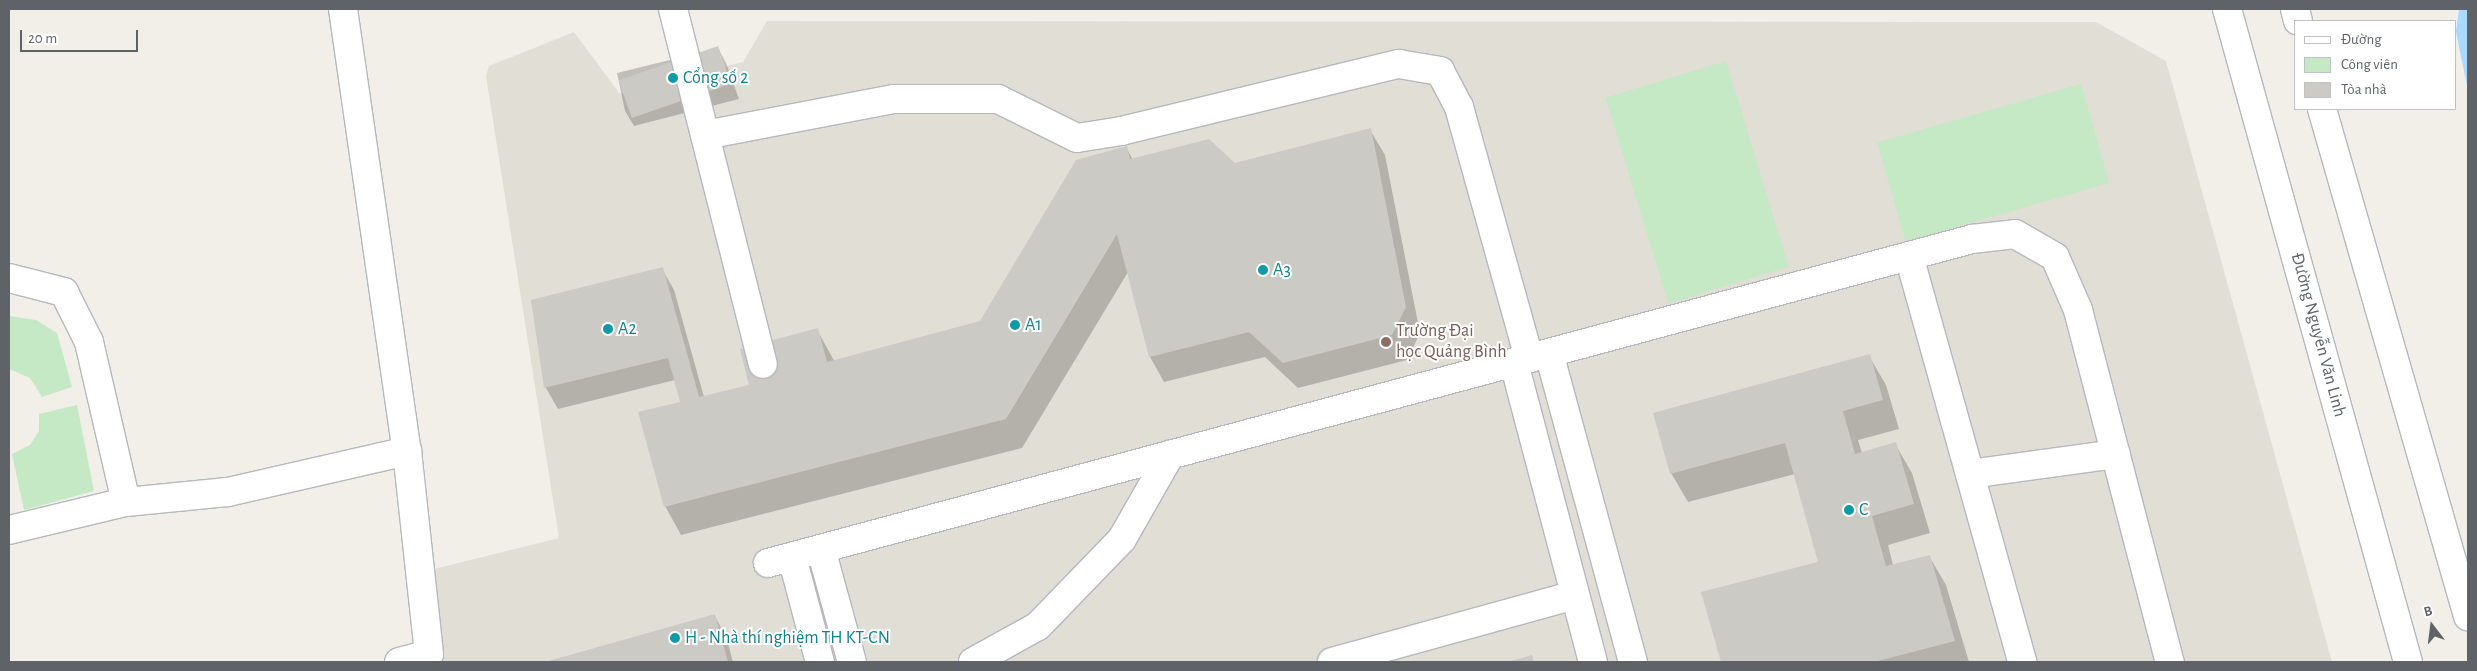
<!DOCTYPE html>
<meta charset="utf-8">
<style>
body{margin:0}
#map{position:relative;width:2477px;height:671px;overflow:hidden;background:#f1efe8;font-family:"Alegreya Sans",sans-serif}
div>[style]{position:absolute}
.education>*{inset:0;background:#e1ded6}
.green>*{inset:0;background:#c5e8c5;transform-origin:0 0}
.water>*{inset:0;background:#aadaff}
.shadow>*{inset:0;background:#0003}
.building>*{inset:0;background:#cccac5;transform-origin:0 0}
.roads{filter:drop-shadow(1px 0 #b5b8bc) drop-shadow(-1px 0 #b5b8bc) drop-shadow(0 1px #b5b8bc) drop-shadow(0 -1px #b5b8bc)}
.minor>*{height:28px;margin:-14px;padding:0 14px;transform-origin:14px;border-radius:14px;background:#fff}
.dots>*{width:14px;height:14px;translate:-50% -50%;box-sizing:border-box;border:2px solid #fff;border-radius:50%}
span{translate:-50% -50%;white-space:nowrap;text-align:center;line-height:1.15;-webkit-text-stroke:4px #fff;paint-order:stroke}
.culture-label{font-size:18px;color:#0d838f}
.left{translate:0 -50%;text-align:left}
.education-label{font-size:18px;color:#785e54}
.street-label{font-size:18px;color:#5f6368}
.frame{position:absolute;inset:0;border:10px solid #5f6368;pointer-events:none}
.legend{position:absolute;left:2294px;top:20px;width:162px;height:90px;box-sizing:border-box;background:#fff;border:1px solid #bfc1c3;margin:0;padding:6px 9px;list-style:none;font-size:15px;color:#5f6368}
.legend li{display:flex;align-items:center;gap:10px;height:25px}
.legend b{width:25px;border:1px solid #bfc1c3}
.north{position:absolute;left:2407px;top:601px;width:50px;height:50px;-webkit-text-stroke:4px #fff;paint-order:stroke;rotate:345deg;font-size:14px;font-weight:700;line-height:20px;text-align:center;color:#5f6368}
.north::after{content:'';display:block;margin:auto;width:18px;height:22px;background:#5f6368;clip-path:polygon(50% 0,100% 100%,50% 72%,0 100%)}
.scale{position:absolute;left:20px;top:30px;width:118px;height:22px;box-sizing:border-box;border:2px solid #5f6368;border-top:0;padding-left:6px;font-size:15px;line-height:18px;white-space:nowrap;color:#5f6368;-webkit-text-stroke:4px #fff;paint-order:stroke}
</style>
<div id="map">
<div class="education">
<div style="clip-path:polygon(767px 21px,2096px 22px,2166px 61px,2332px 662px,443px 662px,434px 569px,559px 538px,486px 76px,489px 66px,574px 32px,620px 94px,743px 62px)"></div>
</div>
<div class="green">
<div style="left:1726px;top:61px;width:215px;height:126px;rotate:73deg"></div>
<div style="left:2081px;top:84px;width:103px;height:212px;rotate:74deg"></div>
<div style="clip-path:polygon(9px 316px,36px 320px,57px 333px,72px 387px,42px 397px,30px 378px,9px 369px)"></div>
<div style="clip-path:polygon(77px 405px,94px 491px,24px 510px,12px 454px,30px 445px,39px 431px,39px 414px)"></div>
</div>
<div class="water">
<div style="clip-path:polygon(2459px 9px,2468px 9px,2468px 90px,2456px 32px)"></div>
</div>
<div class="shadow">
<div style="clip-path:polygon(718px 48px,726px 63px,739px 99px,634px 126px,625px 111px,617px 73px)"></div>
<div style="clip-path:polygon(1370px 130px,1385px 155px,1420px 333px,1407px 360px,1298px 388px,1265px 357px,1164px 382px,1150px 357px,1128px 272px,1022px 448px,681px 535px,665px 506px,682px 403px,675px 380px,558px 409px,546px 388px,532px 301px,662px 269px,674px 290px,704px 397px,750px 386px,817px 330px,835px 362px,981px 322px,1126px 147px,1133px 160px,1235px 164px)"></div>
<div style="clip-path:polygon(1869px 356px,1886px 385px,1899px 429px,1858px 440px,1862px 453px,1895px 444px,1912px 473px,1930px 533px,1888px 545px,1893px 565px,1929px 556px,1946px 585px,1969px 662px,1722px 662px,1703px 592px,1820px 562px,1795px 474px,1688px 502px,1671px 473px)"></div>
<div style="clip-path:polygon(714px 615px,726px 636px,733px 662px,548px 662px)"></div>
</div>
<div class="building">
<div style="left:718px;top:46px;width:40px;height:105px;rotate:71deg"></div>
<div style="clip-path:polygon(1371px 128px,1406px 307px,1392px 335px,1283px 363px,1249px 332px,1149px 357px,1117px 234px,1006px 419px,664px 507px,638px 412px,680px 402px,668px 358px,544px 388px,531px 300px,663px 267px,699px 397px,749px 385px,740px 349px,818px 328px,827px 362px,980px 321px,1076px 160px,1127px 146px,1130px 159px,1209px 139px,1235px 163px)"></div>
<div style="clip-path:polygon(1870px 354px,1883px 400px,1843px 411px,1855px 454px,1896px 442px,1914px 504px,1872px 516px,1886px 566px,1930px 555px,1955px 641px,1874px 662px,1721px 662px,1701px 592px,1818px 562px,1785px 443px,1670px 474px,1653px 413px)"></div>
<div style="clip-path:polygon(715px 614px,728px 662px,545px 662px)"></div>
<div style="clip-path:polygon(1532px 655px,1534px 662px,1507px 662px)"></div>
</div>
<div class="roads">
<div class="minor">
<div style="left:343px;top:9px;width:447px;rotate:81.8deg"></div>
<div style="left:407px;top:451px;width:204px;rotate:83.8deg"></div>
<div style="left:429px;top:654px;width:31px;rotate:165deg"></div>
<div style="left:673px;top:9px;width:366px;rotate:75.8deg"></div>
<div style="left:2227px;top:9px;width:678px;rotate:74.51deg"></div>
<div style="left:2295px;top:9px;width:12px;rotate:76deg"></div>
<div style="left:2322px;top:109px;width:528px;rotate:73.94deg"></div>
<div style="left:705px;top:135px;width:192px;rotate:-10.8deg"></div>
<div style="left:894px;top:99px;width:104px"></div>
<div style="left:998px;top:99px;width:88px;rotate:26.3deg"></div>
<div style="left:1077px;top:138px;width:45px;rotate:-9deg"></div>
<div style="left:1121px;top:131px;width:286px;rotate:-13.6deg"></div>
<div style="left:1399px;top:64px;width:42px;rotate:9.7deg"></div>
<div style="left:1440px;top:71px;width:41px;rotate:62.2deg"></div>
<div style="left:1459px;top:107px;width:261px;rotate:74.4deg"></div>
<div style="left:1909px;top:256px;width:421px;rotate:74.4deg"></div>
<div style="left:9px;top:278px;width:57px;rotate:14.3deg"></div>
<div style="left:64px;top:292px;width:56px;rotate:63.4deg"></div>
<div style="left:89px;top:342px;width:164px;rotate:77deg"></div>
<div style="left:1549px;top:353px;width:320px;rotate:74.8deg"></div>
<div style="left:1514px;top:363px;width:309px;rotate:75.2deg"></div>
<div style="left:1970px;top:474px;width:147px;rotate:-7.8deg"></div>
<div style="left:9px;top:530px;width:120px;rotate:-13.5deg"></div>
<div style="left:126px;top:502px;width:102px;rotate:-5.6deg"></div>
<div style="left:228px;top:492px;width:184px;rotate:-12.9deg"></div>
<div style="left:821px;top:549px;width:117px;rotate:74.7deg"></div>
<div style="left:792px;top:557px;width:109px;rotate:75.1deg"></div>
<div style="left:768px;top:563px;width:1247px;rotate:-15.06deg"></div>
<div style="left:1972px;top:239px;width:43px;rotate:-6.6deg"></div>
<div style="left:2015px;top:234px;width:46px;rotate:29.9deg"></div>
<div style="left:2055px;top:257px;width:58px;rotate:66.5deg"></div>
<div style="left:2078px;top:310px;width:364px;rotate:75.4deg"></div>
<div style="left:973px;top:662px;width:74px;rotate:-29deg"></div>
<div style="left:1038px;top:626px;width:121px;rotate:-46deg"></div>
<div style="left:1122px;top:539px;width:97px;rotate:-60.3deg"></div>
<div style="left:1332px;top:662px;width:252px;rotate:-15.4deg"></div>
</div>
</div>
<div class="dots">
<div style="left:673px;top:78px;background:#0f9aa8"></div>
<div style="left:1263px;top:270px;background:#0f9aa8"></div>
<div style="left:1015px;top:325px;background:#0f9aa8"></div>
<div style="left:608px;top:329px;background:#0f9aa8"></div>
<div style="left:1386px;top:342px;background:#8d6e63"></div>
<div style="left:1849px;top:510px;background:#0f9aa8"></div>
<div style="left:675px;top:638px;background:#0f9aa8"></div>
</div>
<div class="culture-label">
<span class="left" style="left:683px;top:78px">Cổng số 2</span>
<span class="left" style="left:1273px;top:270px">A3</span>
<span class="left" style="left:1025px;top:325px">A1</span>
<span class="left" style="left:618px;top:329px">A2</span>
<span class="left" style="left:1859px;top:510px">C</span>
<span class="left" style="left:685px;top:638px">H - Nhà thí nghiệm TH KT-CN</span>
</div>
<div class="education-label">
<span class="left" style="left:1396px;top:342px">Trường Đại<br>học Quảng Bình</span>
</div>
<div class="street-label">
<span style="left:2318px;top:335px;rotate:75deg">Đường Nguyễn Văn Linh</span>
</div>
<div class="frame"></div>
<ul class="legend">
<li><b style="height:6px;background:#fff"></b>Đường</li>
<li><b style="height:14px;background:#c5e8c5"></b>Công viên</li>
<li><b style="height:14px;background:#cccac5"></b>Tòa nhà</li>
</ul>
<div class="north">B</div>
<div class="scale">20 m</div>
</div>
